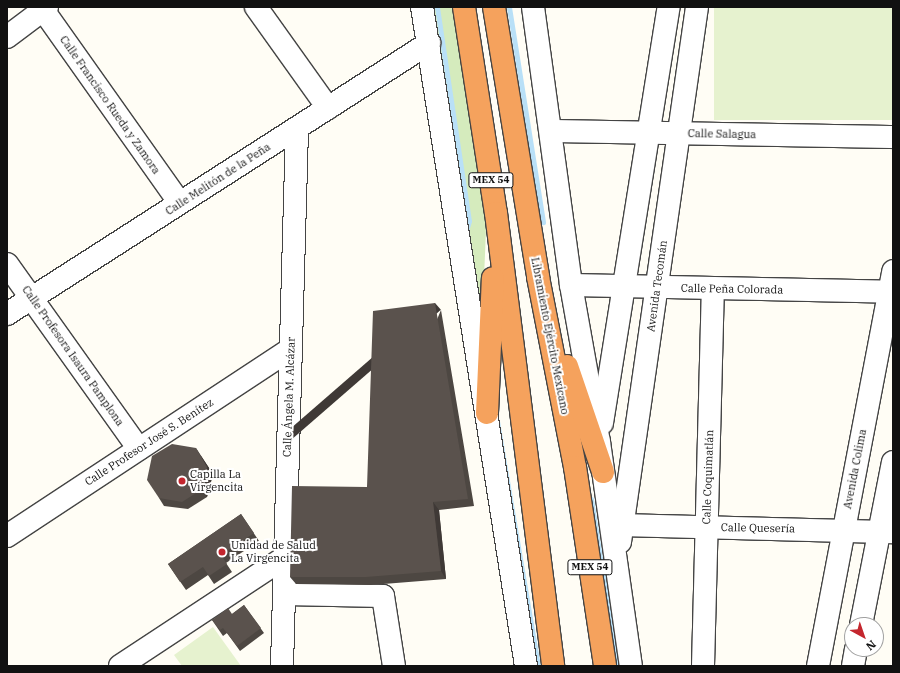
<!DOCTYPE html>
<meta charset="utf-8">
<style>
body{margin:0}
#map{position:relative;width:900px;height:673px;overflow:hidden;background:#fffdf5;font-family:"IBM Plex Serif",serif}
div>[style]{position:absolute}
.green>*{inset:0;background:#d5ebbd}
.pitch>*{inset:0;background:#e6f2cf;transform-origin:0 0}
.stream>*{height:5px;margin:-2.5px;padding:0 2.5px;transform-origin:2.5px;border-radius:2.5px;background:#b9e0f7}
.roads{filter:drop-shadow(1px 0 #444) drop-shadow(-1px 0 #444) drop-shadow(0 1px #444) drop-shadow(0 -1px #444)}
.minor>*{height:22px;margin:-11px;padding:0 11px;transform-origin:11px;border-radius:11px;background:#fff}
.highway>*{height:22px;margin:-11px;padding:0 11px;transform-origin:11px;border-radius:11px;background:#f5a25d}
.wall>*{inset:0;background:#4d4742}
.shaded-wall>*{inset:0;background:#3f3936;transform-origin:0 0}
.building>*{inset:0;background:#5a524d}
.dots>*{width:11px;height:11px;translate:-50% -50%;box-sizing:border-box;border:2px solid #fff;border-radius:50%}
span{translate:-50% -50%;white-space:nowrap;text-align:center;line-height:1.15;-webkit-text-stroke:4px #fff;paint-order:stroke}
.shield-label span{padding:1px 3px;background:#fff;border:1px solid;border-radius:3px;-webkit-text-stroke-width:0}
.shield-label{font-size:10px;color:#111;font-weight:700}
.street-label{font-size:11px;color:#111}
.poi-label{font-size:11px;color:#111}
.left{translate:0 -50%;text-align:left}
.frame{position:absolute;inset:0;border:8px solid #111;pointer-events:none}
.north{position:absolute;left:844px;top:617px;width:40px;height:40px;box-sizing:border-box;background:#fff;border:1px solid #a0a0a0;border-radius:50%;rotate:140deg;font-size:11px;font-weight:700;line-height:16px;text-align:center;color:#111}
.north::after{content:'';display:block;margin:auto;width:14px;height:18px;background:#c4262e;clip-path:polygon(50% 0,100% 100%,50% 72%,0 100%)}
</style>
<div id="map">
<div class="green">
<div style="clip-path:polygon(432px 7px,454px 7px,487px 206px,482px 326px)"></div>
</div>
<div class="pitch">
<div style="left:714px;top:7px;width:179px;height:113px"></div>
<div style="clip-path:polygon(213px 627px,241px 666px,182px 666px,174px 655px)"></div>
</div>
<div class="stream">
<div style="left:437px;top:7px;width:216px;rotate:81.5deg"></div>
<div style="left:469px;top:221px;width:10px;rotate:107deg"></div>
<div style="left:509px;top:7px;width:218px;rotate:81deg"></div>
<div style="left:497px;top:421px;width:248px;rotate:80.5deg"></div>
<div style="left:591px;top:499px;width:169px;rotate:81.2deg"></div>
</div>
<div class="roads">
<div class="minor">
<div style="left:41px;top:7px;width:240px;rotate:54.7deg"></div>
<div style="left:256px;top:7px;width:124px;rotate:54.5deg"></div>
<div style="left:422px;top:7px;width:667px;rotate:81.03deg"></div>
<div style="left:533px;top:7px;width:281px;rotate:82.2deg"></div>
<div style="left:571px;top:285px;width:159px;rotate:79.9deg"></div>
<div style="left:599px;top:442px;width:226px;rotate:81.9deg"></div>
<div style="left:7px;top:37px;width:50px;rotate:-36.9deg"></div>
<div style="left:551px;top:131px;width:342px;rotate:1deg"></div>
<div style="left:7px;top:264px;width:227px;rotate:54.5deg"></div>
<div style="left:571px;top:285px;width:322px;rotate:1.2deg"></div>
<div style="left:7px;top:314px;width:502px;rotate:-32.71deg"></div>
<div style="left:602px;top:423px;width:421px;rotate:-80.9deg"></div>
<div style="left:622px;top:525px;width:271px;rotate:1.5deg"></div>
<div style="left:7px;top:536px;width:340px;rotate:-33.4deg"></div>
<div style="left:620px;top:542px;width:541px;rotate:-81.81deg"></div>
<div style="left:284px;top:594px;width:99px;rotate:1.2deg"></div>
<div style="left:383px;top:596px;width:71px;rotate:81.1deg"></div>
<div style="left:861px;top:625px;width:166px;rotate:-78.9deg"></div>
<div style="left:120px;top:666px;width:196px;rotate:-33.4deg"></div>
<div style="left:282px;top:666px;width:538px;rotate:-88.4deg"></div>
<div style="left:703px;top:666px;width:378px;rotate:-88.5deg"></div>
<div style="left:818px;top:666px;width:402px;rotate:-79.2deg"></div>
<div style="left:853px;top:666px;width:17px;rotate:-80deg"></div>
</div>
<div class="highway">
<div style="left:464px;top:7px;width:208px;rotate:81.2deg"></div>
<div style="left:496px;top:213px;width:457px;rotate:82.8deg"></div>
<div style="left:494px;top:7px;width:274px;rotate:80.7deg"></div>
<div style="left:538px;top:277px;width:194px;rotate:79deg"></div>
<div style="left:575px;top:467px;width:201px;rotate:81.4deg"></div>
<div style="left:567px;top:366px;width:112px;rotate:71.2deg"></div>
<div style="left:487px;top:413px;width:135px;rotate:-87.5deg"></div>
</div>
</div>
<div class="wall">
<div style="clip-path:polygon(441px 310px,474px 506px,439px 510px,446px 579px,371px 585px,296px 584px,290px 577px,367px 487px)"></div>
<div style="clip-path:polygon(201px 456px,213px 474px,207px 497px,188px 509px,164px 506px,159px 498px)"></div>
<div style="clip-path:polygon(241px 514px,259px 541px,226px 563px,232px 572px,214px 584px,208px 575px,186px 590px,168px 564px)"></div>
<div style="clip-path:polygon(244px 605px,264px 633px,240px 651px,227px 633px,223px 636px,212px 620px,232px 614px)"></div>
</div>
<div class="shaded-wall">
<div style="left:435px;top:303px;width:9px;height:199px;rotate:49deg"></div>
<div style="clip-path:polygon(196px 448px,213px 474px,207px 497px,201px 490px)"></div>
<div style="clip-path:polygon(433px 502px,439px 510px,446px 579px,441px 571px)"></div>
</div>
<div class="building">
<div style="clip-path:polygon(435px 303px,468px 499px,433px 502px,441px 571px,366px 577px,290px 577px,292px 486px,367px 487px,373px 311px)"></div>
<div style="clip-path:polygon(172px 444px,196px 448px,207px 467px,201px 490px,182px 502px,159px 498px,147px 480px,152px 456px)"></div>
<div style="clip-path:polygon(241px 514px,254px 533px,221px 555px,227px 564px,209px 576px,203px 567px,180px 582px,168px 564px)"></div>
<div style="clip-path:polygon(244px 605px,261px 628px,237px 646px,223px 628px,220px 630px,212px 620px,228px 608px,232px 614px)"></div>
</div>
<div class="dots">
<div style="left:182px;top:481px;background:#c4262e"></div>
<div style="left:222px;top:552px;background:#c4262e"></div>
</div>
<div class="shield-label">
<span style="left:491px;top:180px">MEX 54</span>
<span style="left:590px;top:567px">MEX 54</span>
</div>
<div class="street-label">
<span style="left:110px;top:105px;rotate:55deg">Calle Francisco Rueda y Zamora</span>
<span style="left:722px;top:134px;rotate:1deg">Calle Salagua</span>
<span style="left:218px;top:179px;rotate:-33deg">Calle Melitón de la Peña</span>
<span style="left:657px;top:286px;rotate:-82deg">Avenida Tecomán</span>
<span style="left:732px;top:289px;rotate:1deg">Calle Peña Colorada</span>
<span style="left:550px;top:336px;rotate:79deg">Libramiento Ejército Mexicano</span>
<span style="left:73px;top:356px;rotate:55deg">Calle Profesora Isaura Pamplona</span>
<span style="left:289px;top:397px;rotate:-88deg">Calle Ángela M. Alcázar</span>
<span style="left:149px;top:442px;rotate:-33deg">Calle Profesor José S. Benítez</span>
<span style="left:855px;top:469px;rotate:-79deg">Avenida Colima</span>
<span style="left:708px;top:477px;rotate:-88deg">Calle Coquimatlán</span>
<span style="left:758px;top:528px;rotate:1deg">Calle Quesería</span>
</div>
<div class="poi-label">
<span class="left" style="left:190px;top:481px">Capilla La<br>Virgencita</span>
<span class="left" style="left:231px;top:552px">Unidad de Salud<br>La Virgencita</span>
</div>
<div class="frame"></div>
<div class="north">N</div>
</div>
